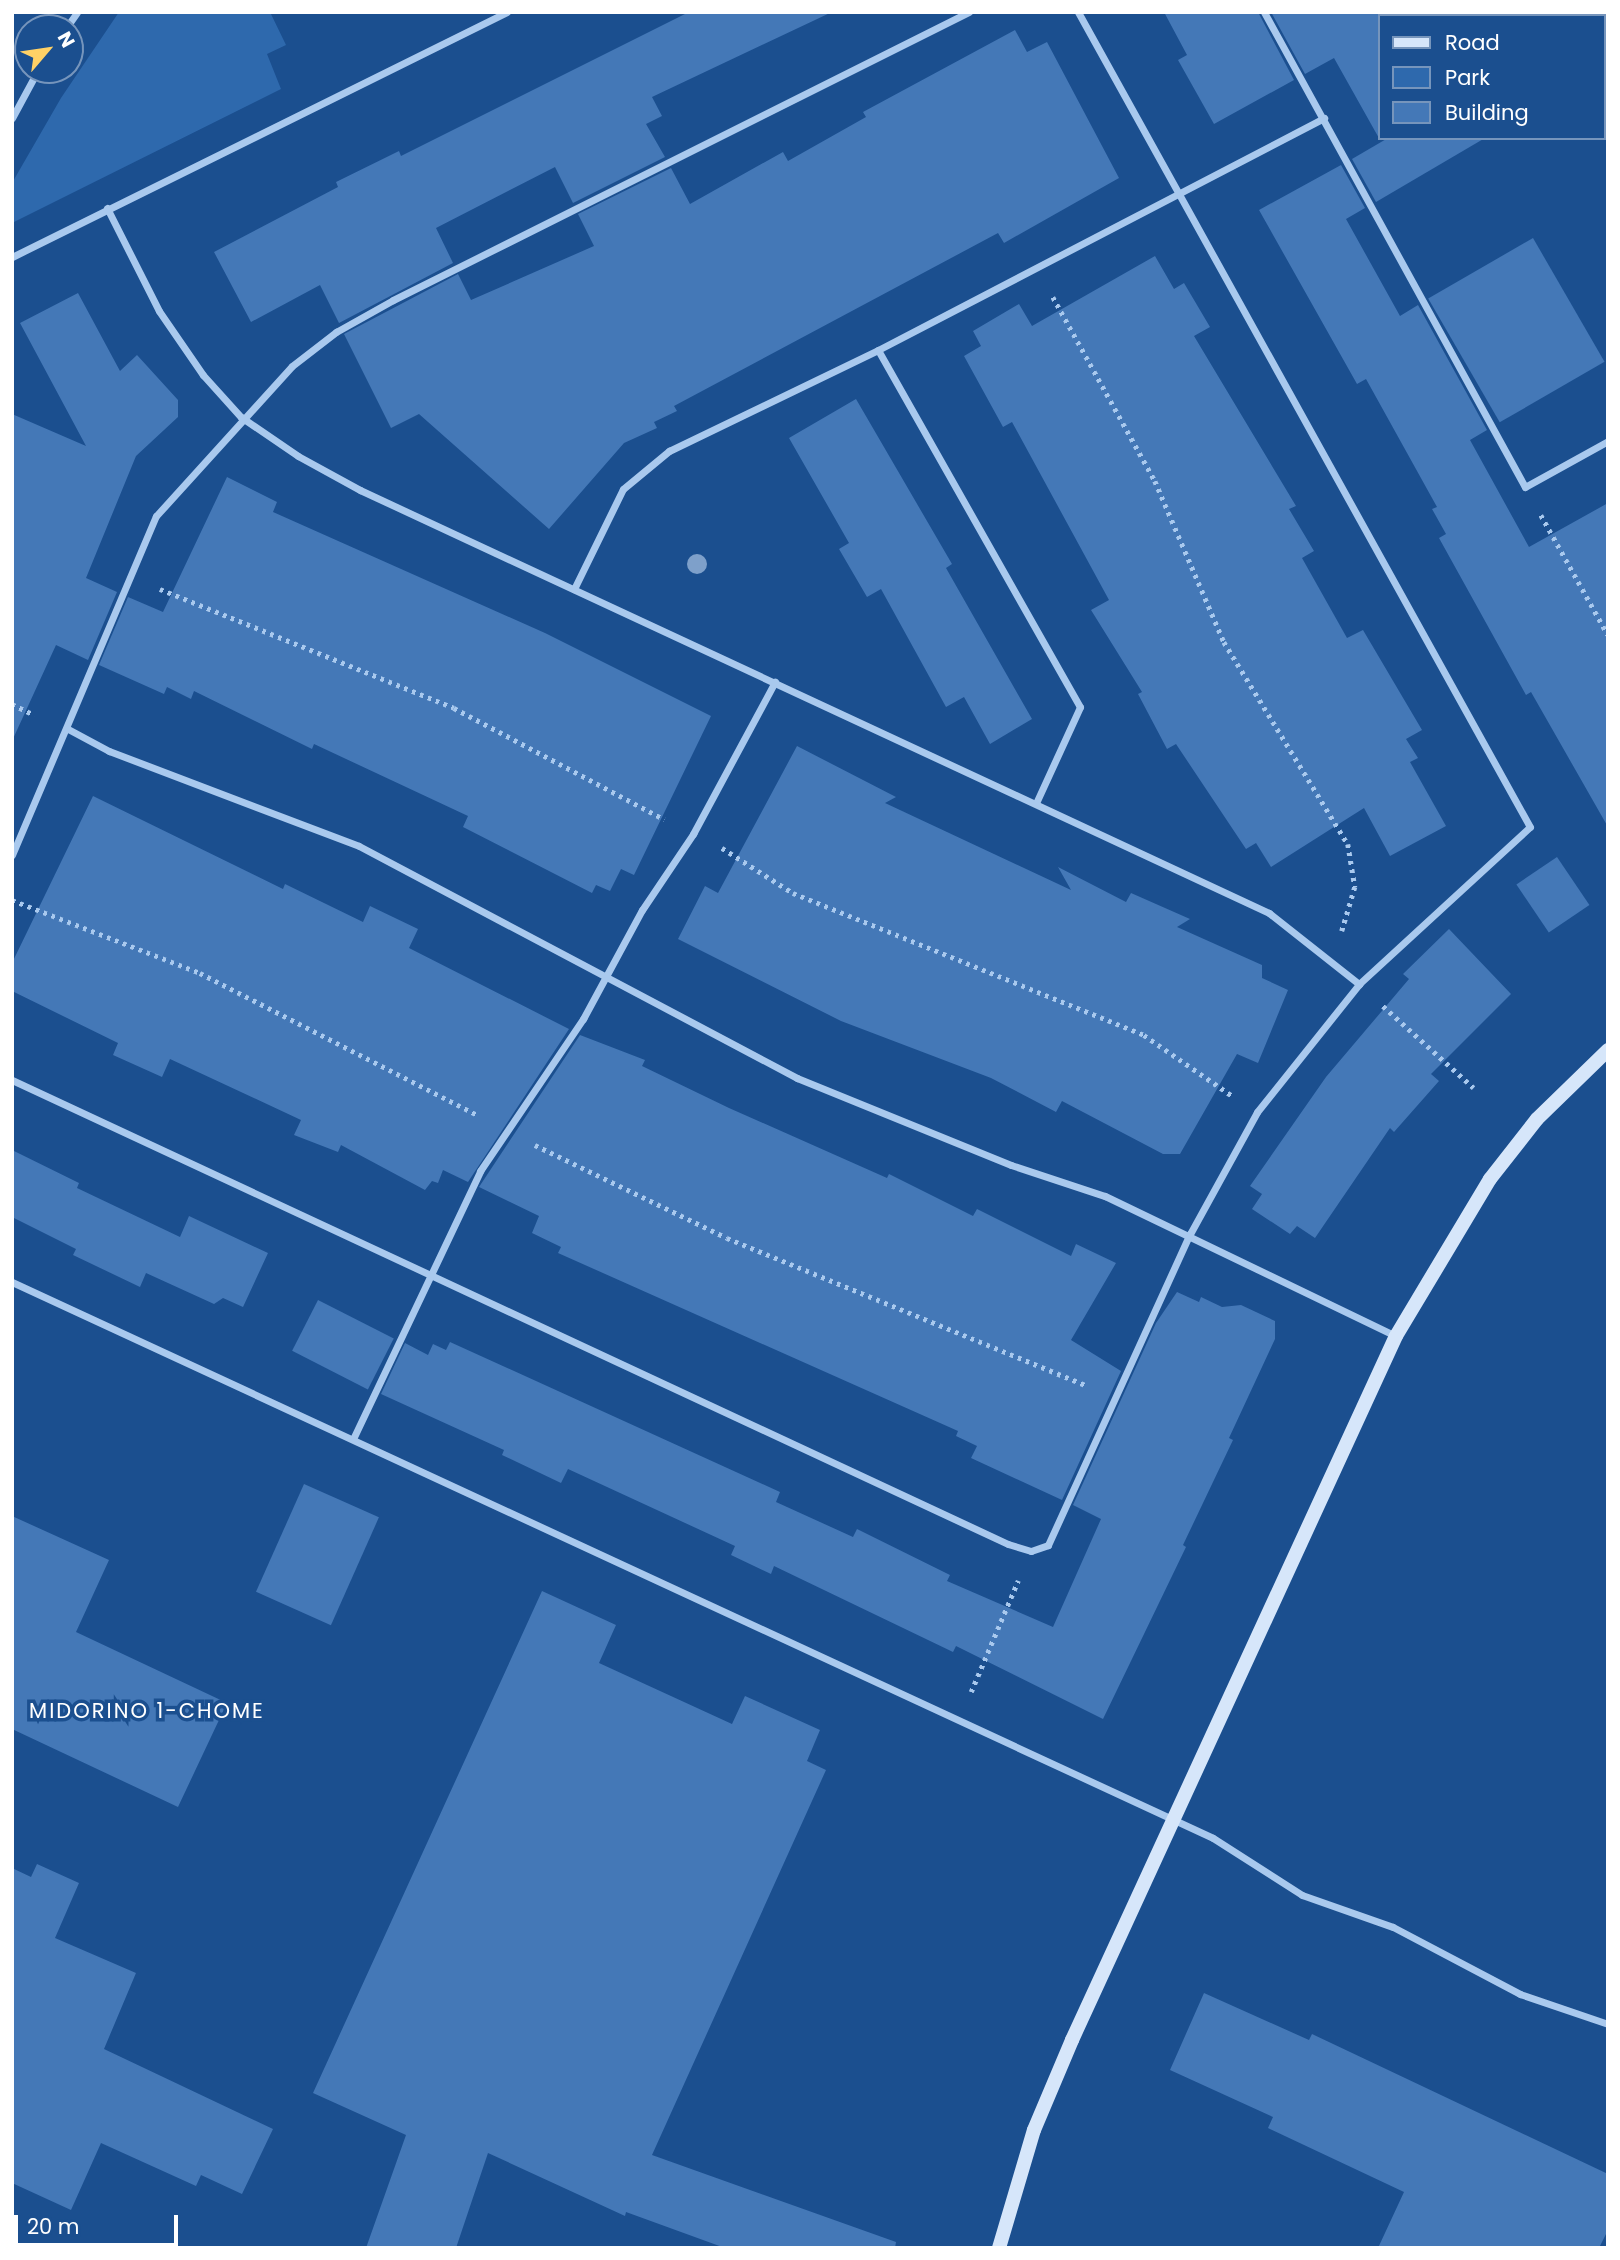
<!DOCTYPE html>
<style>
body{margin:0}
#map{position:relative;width:1620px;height:2260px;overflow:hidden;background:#1b4f8f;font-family:Poppins,sans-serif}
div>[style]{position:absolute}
.green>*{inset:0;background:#2e69ad}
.building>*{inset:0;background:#4478b7;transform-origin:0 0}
.path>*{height:4.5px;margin-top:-2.25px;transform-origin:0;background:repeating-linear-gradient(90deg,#a9c9ee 0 3.5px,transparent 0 8.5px)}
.street>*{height:7px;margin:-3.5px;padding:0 3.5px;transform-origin:3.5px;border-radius:3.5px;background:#a9c9ee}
.secondary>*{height:14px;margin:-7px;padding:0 7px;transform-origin:7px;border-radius:7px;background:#d6e6fa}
.trees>*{width:20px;height:20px;margin:-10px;border-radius:50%;background:#7ea0ca}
span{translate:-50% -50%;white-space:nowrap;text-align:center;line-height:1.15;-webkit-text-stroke:7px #1b4f8f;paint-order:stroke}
.neighbourhood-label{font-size:21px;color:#fff;letter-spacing:2px}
.frame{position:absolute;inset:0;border:14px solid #fff;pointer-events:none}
.legend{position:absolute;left:1378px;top:14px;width:228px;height:126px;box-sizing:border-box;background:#1b4f8f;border:2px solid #7695bc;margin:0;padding:9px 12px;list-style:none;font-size:21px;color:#fff}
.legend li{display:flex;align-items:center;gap:14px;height:35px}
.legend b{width:35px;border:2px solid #7695bc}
.north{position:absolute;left:14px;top:14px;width:70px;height:70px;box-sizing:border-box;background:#1b4f8f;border:2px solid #7695bc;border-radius:50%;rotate:61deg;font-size:19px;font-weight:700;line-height:28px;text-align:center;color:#fff}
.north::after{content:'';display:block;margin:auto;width:24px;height:32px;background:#ffd166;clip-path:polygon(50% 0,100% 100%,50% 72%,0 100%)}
.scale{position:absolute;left:14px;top:2215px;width:164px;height:32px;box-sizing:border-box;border:4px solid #fff;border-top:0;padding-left:9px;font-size:21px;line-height:24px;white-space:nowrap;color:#fff;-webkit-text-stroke:5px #1b4f8f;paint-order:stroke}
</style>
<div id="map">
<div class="green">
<div style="clip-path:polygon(119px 12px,270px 12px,286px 45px,267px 54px,281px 89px,12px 223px,12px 183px,61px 98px)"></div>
</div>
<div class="building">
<div style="clip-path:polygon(689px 12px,832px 12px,652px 97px,662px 116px,646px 124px,665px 157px,573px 203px,555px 167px,436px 228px,453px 263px,339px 323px,320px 285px,251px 322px,214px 252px,338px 187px,336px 182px,399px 151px,401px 156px)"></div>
<div style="clip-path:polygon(1164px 12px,1258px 12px,1294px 80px,1214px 124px,1178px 60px,1187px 55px)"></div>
<div style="clip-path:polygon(1271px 12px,1417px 12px,1380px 16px,1380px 140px,1334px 58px,1305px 74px)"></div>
<div style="clip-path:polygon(1015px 30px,1027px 52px,1047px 42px,1119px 178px,1004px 243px,998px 233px,674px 406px,677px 411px,654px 422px,657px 428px,624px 443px,549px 529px,419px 414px,391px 428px,344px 334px,458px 274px,471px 300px,594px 246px,578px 214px,671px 168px,690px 204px,783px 152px,788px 161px,866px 117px,863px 112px)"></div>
<div style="clip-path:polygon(1388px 138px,1485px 138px,1376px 202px,1352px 159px)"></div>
<div style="clip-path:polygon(1341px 165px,1365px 208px,1346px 219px,1400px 316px,1418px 305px,1487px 430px,1470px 440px,1529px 547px,1608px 503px,1608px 827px,1531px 692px,1526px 695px,1439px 538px,1446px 534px,1432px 509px,1437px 507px,1366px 379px,1357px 384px,1259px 210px)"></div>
<div style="left:1533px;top:238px;width:143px;height:121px;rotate:60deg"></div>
<div style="clip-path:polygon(1155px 256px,1174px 289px,1184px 283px,1210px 327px,1194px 336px,1296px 506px,1289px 509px,1314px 551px,1302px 558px,1347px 638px,1363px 630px,1422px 730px,1406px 739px,1418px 758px,1410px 762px,1446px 826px,1390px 856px,1364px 808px,1271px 867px,1256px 843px,1246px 849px,1176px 744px,1167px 749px,1138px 694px,1142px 692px,1091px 610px,1109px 600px,1012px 422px,1003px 427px,964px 356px,981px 346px,973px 331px,1019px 304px,1032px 326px)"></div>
<div style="clip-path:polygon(78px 293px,120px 371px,137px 355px,178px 400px,178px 417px,136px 456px,86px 578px,117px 592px,88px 660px,56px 645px,12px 741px,12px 414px,86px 446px,20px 323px)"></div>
<div style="clip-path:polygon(856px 399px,952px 564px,946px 568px,1032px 719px,990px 744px,964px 697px,946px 707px,881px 589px,867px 597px,839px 549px,849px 543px,789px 438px)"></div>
<div style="clip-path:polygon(227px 477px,277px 502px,273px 512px,545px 633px,711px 716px,634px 875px,621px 869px,610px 891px,596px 885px,592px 893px,463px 827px,468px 816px,314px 744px,312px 749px,194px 691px,191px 699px,167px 687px,164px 694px,99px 665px,128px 597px,163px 612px)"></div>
<div style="clip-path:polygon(797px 746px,896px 797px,885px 803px,1071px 890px,1058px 867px,1126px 902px,1131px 893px,1190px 919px,1177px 927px,1262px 965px,1262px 978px,1288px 990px,1258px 1063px,1237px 1054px,1180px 1154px,1163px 1154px,1062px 1101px,1056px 1112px,991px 1078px,841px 1021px,678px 939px,705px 886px,718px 893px)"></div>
<div style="clip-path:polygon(93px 796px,283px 889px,285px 884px,363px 922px,370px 906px,418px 929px,409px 948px,569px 1029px,468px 1182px,443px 1170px,438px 1183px,432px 1181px,425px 1190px,341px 1145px,338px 1152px,294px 1135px,301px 1120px,170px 1059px,162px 1077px,113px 1055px,118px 1043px,12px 991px,12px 963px)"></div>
<div style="left:1557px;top:857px;width:58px;height:49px;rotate:56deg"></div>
<div style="clip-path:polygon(1449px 929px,1511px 994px,1431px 1074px,1439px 1081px,1394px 1132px,1390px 1128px,1315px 1238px,1297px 1226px,1290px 1234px,1252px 1209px,1262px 1194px,1250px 1186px,1326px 1077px,1409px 979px,1403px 974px)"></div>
<div style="clip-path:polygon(580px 1035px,645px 1060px,642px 1066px,729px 1108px,887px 1178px,889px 1174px,973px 1216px,977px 1209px,1071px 1256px,1076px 1244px,1116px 1263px,1071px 1340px,1121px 1371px,1062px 1500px,971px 1458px,977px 1446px,956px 1436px,958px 1431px,558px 1253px,561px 1247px,532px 1233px,539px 1216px,479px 1187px)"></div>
<div style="clip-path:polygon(12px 1150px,79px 1183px,77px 1188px,180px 1237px,189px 1216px,268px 1253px,243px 1307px,223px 1298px,214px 1304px,146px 1273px,140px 1287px,73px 1255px,76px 1249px,12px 1217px)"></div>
<div style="clip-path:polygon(1177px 1292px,1199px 1302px,1201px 1297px,1222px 1307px,1241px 1305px,1275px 1321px,1275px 1339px,1229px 1438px,1233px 1440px,1183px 1545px,1186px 1547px,1103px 1719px,956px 1646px,953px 1652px,774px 1566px,771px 1574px,731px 1555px,735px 1546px,568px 1469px,561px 1483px,502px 1455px,504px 1450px,381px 1394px,405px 1343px,428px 1355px,433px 1344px,446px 1350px,450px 1342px,780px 1492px,776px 1502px,853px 1537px,857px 1529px,950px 1575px,947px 1581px,1053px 1627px,1101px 1519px,1073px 1505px,1156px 1323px)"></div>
<div style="left:318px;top:1300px;width:85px;height:57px;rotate:27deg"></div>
<div style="left:304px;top:1484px;width:82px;height:118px;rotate:24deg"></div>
<div style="clip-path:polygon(12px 1516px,109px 1560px,76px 1632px,227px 1703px,178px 1807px,12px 1729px)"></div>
<div style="clip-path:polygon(542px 1591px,616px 1625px,599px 1663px,732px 1724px,745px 1696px,820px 1730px,807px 1761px,826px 1770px,652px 2155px,896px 2242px,895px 2248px,725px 2248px,626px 2212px,625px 2216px,488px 2153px,456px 2248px,366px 2248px,406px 2135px,313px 2093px)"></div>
<div style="clip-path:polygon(37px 1864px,79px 1883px,55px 1938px,136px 1973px,104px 2049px,273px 2129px,242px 2194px,201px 2175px,196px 2186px,101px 2143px,71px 2210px,12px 2183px,12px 1868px,31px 1877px)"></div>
<div style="clip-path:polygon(1204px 1993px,1309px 2040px,1312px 2034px,1608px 2174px,1608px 2230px,1599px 2248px,1378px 2248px,1404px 2192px,1268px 2128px,1273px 2117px,1170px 2070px)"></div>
</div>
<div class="path">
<div style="left:1053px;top:297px;width:210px;rotate:61deg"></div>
<div style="left:1155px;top:481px;width:175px;rotate:66.8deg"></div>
<div style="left:1224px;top:642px;width:237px;rotate:58.5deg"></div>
<div style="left:1348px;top:844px;width:44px;rotate:80.8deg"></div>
<div style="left:1355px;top:887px;width:46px;rotate:106.5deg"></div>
<div style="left:1541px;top:515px;width:137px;rotate:60.8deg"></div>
<div style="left:160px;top:589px;width:317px;rotate:22deg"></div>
<div style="left:454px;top:708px;width:238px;rotate:27.9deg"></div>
<div style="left:12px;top:704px;width:25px;rotate:26deg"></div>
<div style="left:722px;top:848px;width:84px;rotate:32.4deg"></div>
<div style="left:793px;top:893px;width:379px;rotate:22deg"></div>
<div style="left:1144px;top:1035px;width:106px;rotate:34.6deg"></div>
<div style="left:12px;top:900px;width:202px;rotate:21.2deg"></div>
<div style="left:200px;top:973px;width:312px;rotate:27.1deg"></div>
<div style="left:1383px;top:1006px;width:122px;rotate:42deg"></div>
<div style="left:535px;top:1145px;width:213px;rotate:25.8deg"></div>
<div style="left:727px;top:1238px;width:387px;rotate:22.3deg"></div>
<div style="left:971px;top:1692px;width:121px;rotate:-67.1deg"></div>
</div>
<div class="street">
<div style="left:1264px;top:12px;width:542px;rotate:61.21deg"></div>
<div style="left:1525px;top:487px;width:95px;rotate:-29deg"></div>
<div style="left:66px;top:28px;width:19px;rotate:-55deg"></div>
<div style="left:12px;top:118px;width:55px;rotate:-61.6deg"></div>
<div style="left:107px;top:208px;width:115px;rotate:63.2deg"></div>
<div style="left:159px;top:311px;width:78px;rotate:55.5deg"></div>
<div style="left:203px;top:375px;width:57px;rotate:47.9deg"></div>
<div style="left:241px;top:417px;width:69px;rotate:34.4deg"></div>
<div style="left:298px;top:456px;width:71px;rotate:28.7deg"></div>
<div style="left:360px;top:490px;width:1003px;rotate:24.95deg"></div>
<div style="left:1269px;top:913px;width:115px;rotate:38.3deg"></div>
<div style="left:12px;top:257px;width:552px;rotate:-26.33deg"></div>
<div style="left:878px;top:350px;width:410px;rotate:60.5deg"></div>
<div style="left:1080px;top:707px;width:106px;rotate:114.6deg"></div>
<div style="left:574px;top:589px;width:111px;rotate:-63.9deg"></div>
<div style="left:623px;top:489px;width:60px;rotate:-39.6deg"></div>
<div style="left:669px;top:451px;width:232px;rotate:-25.8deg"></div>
<div style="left:878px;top:350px;width:503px;rotate:-27.48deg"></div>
<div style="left:68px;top:729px;width:47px;rotate:28.2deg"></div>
<div style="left:109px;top:751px;width:267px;rotate:20.8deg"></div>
<div style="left:359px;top:846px;width:496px;rotate:27.9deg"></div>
<div style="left:797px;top:1078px;width:231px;rotate:22.1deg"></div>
<div style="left:1011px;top:1165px;width:99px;rotate:18.3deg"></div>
<div style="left:1105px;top:1196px;width:323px;rotate:25.7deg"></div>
<div style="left:12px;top:855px;width:368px;rotate:-67deg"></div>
<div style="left:156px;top:516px;width:202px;rotate:-47.8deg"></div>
<div style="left:292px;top:366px;width:56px;rotate:-37.7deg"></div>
<div style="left:336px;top:332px;width:65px;rotate:-29.3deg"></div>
<div style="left:393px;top:300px;width:644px;rotate:-26.57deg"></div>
<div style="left:12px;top:1080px;width:1099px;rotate:24.98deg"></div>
<div style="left:1008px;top:1544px;width:24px;rotate:17deg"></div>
<div style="left:1031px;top:1551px;width:18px;rotate:-19deg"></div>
<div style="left:1048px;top:1545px;width:342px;rotate:-65.5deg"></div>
<div style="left:1190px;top:1234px;width:139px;rotate:-61.2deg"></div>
<div style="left:1257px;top:1112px;width:164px;rotate:-51.4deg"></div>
<div style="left:1359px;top:984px;width:232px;rotate:-42.6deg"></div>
<div style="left:1530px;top:827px;width:932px;rotate:-119.01deg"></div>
<div style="left:12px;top:1282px;width:1323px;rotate:24.84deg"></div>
<div style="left:1213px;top:1838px;width:106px;rotate:32.6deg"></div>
<div style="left:1302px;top:1895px;width:96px;rotate:19.4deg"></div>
<div style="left:1393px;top:1927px;width:144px;rotate:27.8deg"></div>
<div style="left:1520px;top:1994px;width:93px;rotate:18.8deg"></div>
<div style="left:353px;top:1439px;width:297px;rotate:-64.6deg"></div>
<div style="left:480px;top:1171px;width:184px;rotate:-55.9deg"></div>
<div style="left:583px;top:1019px;width:124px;rotate:-61.6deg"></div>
<div style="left:642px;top:910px;width:92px;rotate:-56.1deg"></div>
<div style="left:693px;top:834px;width:173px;rotate:-61.7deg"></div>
</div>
<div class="secondary">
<div style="left:999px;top:2248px;width:123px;rotate:-73.5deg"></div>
<div style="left:1034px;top:2130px;width:98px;rotate:-67.1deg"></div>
<div style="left:1072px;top:2040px;width:775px;rotate:-65.29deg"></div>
<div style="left:1396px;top:1336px;width:183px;rotate:-59.1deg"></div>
<div style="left:1490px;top:1179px;width:76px;rotate:-51.9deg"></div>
<div style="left:1537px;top:1119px;width:99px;rotate:-44.2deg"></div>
</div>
<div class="trees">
<div style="left:697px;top:564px"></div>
</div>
<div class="neighbourhood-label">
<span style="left:147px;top:1711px">MIDORINO 1-CHOME</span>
</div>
<div class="frame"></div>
<ul class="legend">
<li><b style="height:9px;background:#d6e6fa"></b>Road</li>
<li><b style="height:19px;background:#2e69ad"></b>Park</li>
<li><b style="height:19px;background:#4478b7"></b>Building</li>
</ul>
<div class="north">N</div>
<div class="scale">20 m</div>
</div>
